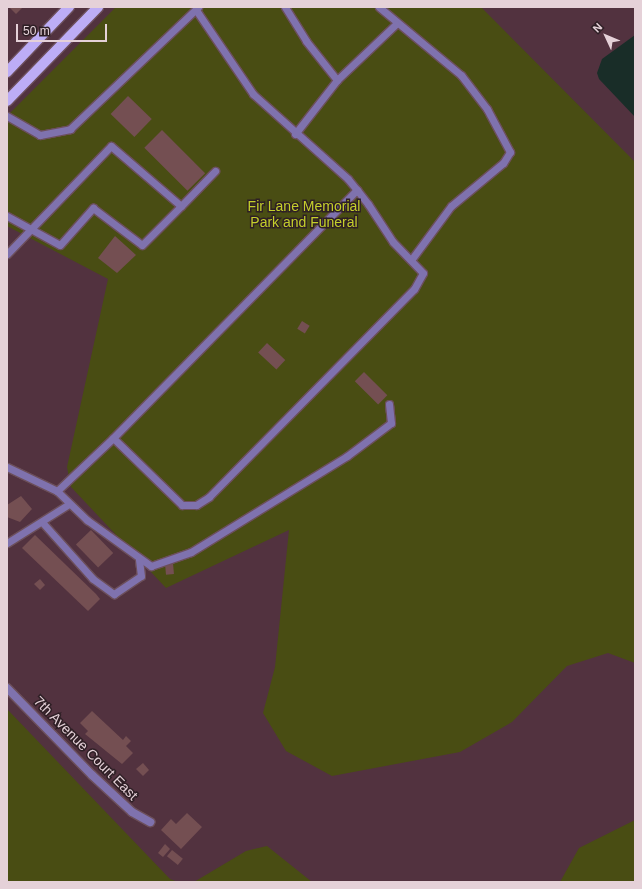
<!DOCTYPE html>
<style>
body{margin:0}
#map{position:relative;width:642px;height:889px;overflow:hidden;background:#52323f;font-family:Arial,sans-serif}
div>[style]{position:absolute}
.green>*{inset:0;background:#494d13}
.water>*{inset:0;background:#192d28}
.building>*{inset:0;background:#744f52;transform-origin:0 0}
.roads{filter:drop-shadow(1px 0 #6c4f5b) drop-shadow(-1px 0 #6c4f5b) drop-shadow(0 1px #6c4f5b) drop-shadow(0 -1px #6c4f5b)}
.lane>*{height:7px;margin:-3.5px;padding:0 3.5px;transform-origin:3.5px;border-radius:3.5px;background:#7f72ae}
.street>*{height:8px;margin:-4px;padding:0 4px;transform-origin:4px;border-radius:4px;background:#7f72ae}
.primary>*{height:10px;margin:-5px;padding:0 5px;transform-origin:5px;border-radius:5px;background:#bdadf6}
span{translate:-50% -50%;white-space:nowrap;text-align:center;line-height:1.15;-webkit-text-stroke:3px #2e1f25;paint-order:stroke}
.park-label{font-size:14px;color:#c4cf2b}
.street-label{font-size:14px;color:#e5d1d8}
.frame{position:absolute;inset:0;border:8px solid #e5d1d8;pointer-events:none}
.north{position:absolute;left:586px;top:16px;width:40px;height:40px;-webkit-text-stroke:3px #2e1f25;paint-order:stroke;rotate:314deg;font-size:11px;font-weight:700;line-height:16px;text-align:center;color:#e5d1d8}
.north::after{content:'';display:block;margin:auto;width:14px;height:18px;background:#e5d1d8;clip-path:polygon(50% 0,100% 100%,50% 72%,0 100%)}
.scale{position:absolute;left:16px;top:24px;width:91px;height:18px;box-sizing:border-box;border:2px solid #e5d1d8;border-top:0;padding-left:5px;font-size:12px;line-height:14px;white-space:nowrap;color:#e5d1d8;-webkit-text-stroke:3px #2e1f25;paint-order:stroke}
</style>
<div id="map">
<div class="green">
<div style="clip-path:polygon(116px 7px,481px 7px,635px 162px,635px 663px,608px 653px,567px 666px,512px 722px,460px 752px,332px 776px,286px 751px,263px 713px,275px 667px,289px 530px,166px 588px,71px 487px,67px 467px,108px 279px,7px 226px,7px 116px)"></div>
<div style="clip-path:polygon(7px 709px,170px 879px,178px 882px,7px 882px)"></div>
<div style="clip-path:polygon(635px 820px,635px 882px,560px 882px,579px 848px)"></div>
<div style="clip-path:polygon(267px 846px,312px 882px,194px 882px,246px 851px)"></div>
</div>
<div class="water">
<div style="clip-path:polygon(635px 35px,635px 117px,599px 79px,597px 73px,602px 59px)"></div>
</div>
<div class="building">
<div style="clip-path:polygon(9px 7px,23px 7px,16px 14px)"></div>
<div style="left:128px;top:96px;width:33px;height:25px;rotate:44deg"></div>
<div style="left:162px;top:130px;width:61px;height:25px;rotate:45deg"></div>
<div style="clip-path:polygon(115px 236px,136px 255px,117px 273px,98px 258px)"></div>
<div style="left:302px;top:321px;width:9px;height:9px;rotate:32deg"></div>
<div style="left:267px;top:343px;width:25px;height:13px;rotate:43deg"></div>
<div style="left:364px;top:372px;width:33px;height:13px;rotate:45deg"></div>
<div style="clip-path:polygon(21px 496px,32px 509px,20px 522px,7px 517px,7px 505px)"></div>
<div style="left:91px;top:530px;width:32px;height:21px;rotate:46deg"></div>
<div style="clip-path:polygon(35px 535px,96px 594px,100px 599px,88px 611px,22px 548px)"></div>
<div style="left:173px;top:563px;width:11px;height:8px;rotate:85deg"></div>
<div style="clip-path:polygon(40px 579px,45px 585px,40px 590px,34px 584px)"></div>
<div style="clip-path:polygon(92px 711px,123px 740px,126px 736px,131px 741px,126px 746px,133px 753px,122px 764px,85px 734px,88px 731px,80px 723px)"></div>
<div style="clip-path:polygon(143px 763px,149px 770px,143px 776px,136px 769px)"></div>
<div style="clip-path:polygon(187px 813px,202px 827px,181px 849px,161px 830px,171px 819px,176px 824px)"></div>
<div style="clip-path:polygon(165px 844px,170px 849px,163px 857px,158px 853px)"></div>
<div style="left:172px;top:850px;width:14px;height:8px;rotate:39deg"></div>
</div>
<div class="roads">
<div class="lane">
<div style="left:285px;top:7px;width:40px;rotate:58deg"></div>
<div style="left:306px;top:41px;width:50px;rotate:51.5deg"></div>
<div style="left:379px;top:7px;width:107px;rotate:39.7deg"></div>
<div style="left:461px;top:75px;width:43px;rotate:52.6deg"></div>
<div style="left:487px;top:109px;width:49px;rotate:61.9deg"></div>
<div style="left:510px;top:152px;width:13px;rotate:122deg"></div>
<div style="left:503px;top:163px;width:67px;rotate:140.4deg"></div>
<div style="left:451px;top:206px;width:67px;rotate:126.5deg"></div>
<div style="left:196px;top:10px;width:102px;rotate:55.8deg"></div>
<div style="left:253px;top:94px;width:127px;rotate:41.8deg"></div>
<div style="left:348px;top:179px;width:14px;rotate:51deg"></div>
<div style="left:357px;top:190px;width:18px;rotate:52deg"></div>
<div style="left:368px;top:204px;width:45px;rotate:56.7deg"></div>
<div style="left:393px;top:242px;width:43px;rotate:45.9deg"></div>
<div style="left:423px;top:273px;width:18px;rotate:119deg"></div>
<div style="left:414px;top:289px;width:292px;rotate:134.6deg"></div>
<div style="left:209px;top:497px;width:15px;rotate:148deg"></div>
<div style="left:196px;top:505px;width:14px;rotate:180deg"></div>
<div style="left:182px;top:505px;width:96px;rotate:-135.8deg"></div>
<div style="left:113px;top:438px;width:348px;rotate:-45.5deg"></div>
<div style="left:7px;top:116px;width:38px;rotate:30deg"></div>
<div style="left:40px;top:135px;width:31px;rotate:-11deg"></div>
<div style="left:70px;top:129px;width:177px;rotate:-43.6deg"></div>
<div style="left:295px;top:134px;width:68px;rotate:-52.1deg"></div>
<div style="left:337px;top:80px;width:81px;rotate:-43.5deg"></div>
<div style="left:7px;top:216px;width:60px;rotate:28.7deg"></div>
<div style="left:60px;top:245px;width:50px;rotate:-48.3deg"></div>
<div style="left:93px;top:208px;width:61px;rotate:37.1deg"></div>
<div style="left:142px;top:245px;width:55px;rotate:-45deg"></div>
<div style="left:7px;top:254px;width:150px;rotate:-46.1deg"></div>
<div style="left:111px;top:146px;width:92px;rotate:40.6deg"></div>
<div style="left:181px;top:206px;width:49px;rotate:-45.8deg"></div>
<div style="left:7px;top:467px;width:55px;rotate:25.6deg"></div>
<div style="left:57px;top:491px;width:42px;rotate:44deg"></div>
<div style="left:87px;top:520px;width:79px;rotate:35.7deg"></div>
<div style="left:151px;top:566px;width:42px;rotate:-19.3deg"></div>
<div style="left:191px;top:552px;width:183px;rotate:-31.6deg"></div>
<div style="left:347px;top:456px;width:55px;rotate:-36.9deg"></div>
<div style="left:391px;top:423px;width:19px;rotate:-96deg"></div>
<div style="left:57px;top:491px;width:77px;rotate:-43.4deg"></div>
<div style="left:42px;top:522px;width:76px;rotate:48.2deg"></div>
<div style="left:93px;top:579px;width:26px;rotate:36deg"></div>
<div style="left:114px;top:594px;width:32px;rotate:-34deg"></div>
<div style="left:141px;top:576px;width:17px;rotate:-97deg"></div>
<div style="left:7px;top:543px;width:73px;rotate:-32.2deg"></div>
</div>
<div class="street">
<div style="left:7px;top:688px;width:122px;rotate:45.7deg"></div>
<div style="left:92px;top:775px;width:54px;rotate:42.8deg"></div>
<div style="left:132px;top:812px;width:21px;rotate:29deg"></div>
</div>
<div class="primary">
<div style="left:7px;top:72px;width:90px;rotate:-46.4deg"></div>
<div style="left:7px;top:101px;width:131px;rotate:-45.9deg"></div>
</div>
</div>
<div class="park-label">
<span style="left:304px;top:214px">Fir Lane Memorial<br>Park and Funeral</span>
</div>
<div class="street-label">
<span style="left:86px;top:748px;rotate:45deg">7th Avenue Court East</span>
</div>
<div class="frame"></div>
<div class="north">N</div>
<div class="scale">50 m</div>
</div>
